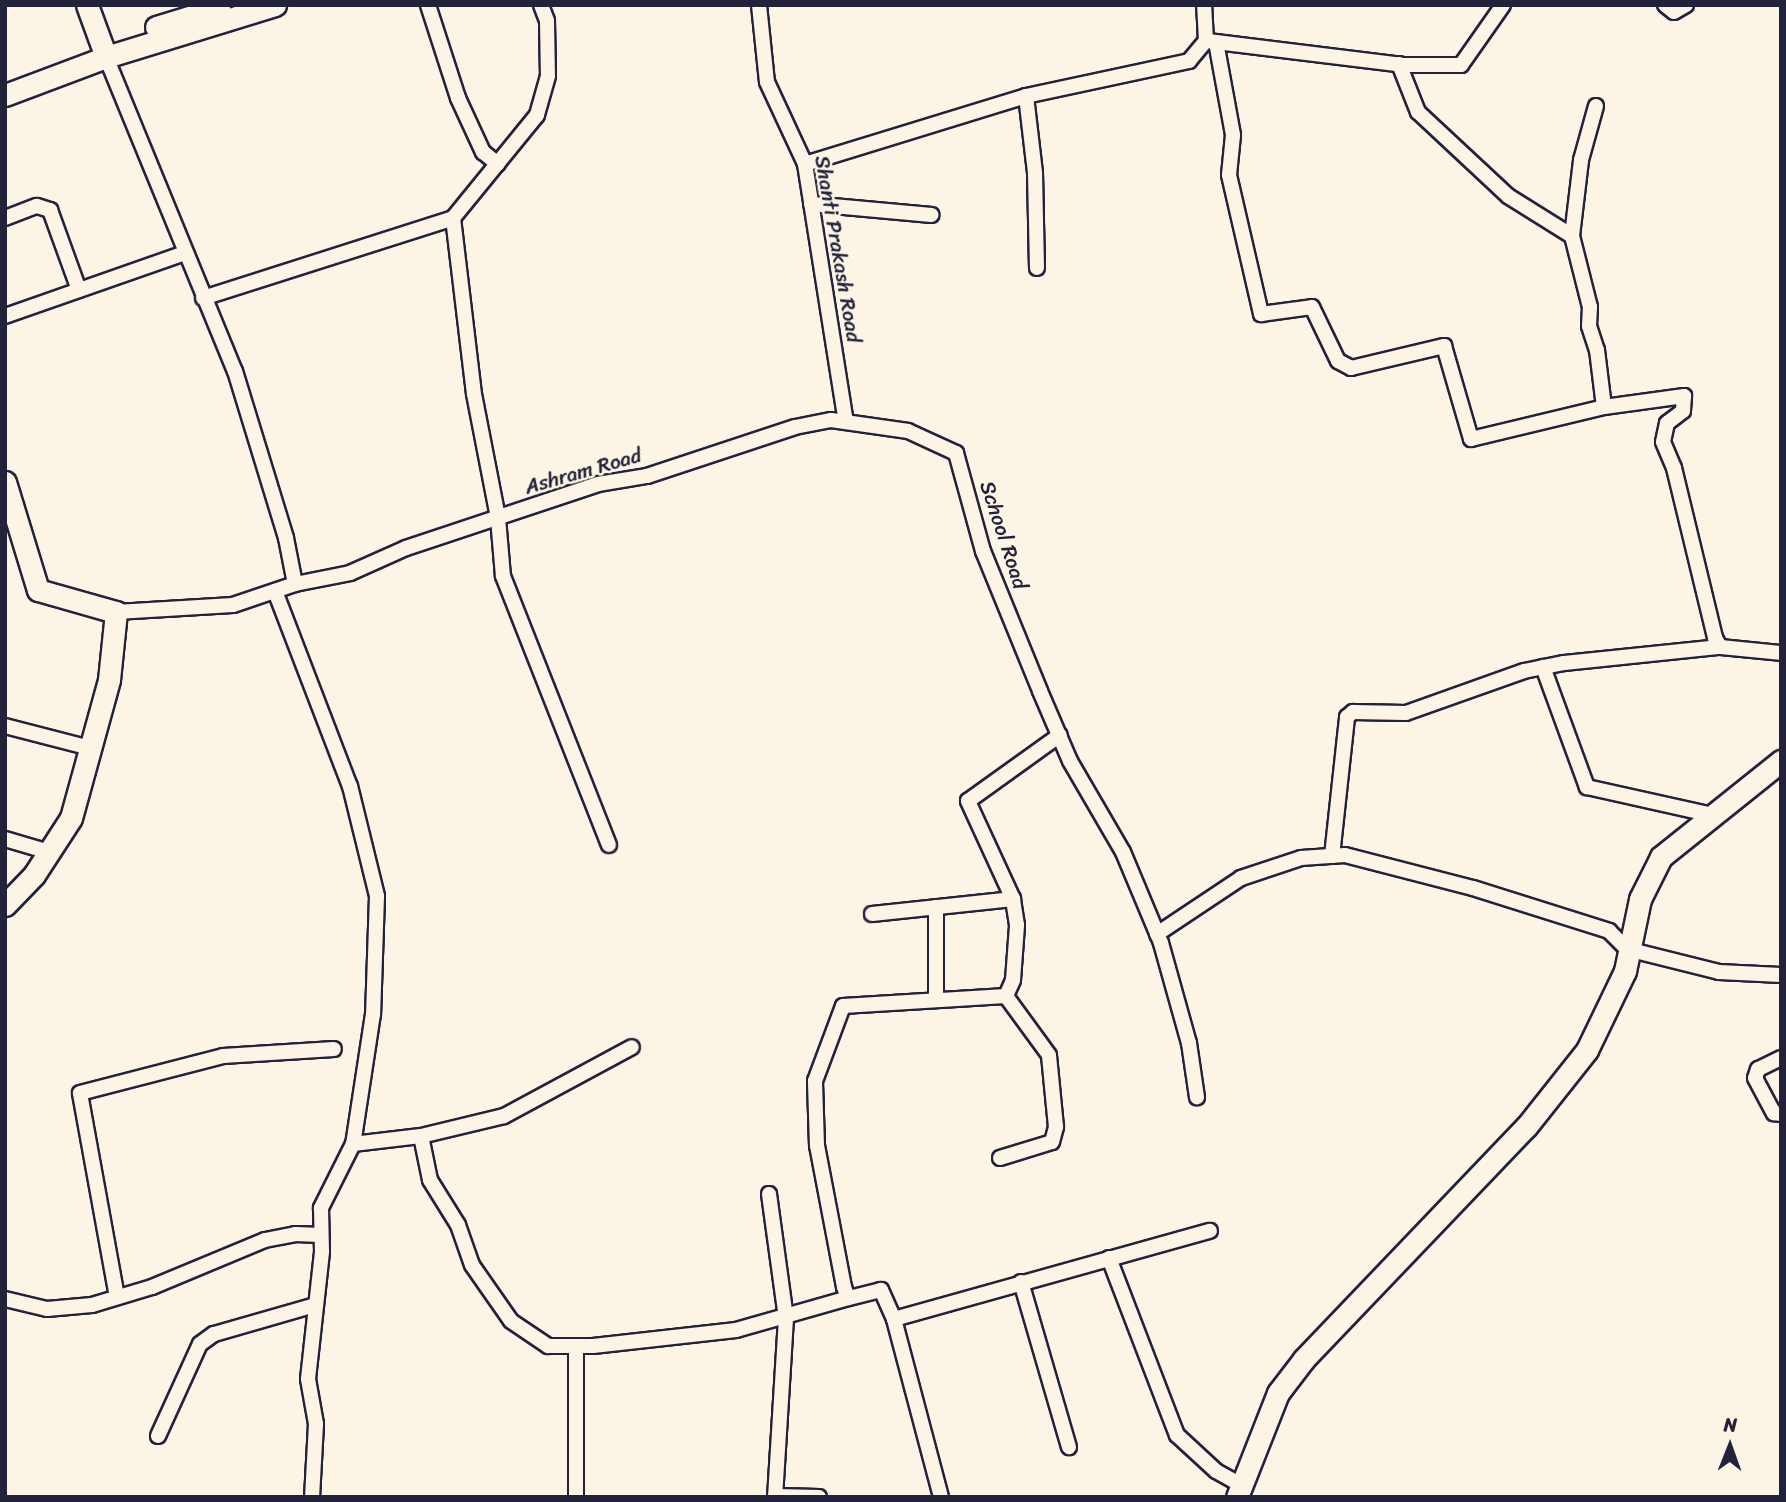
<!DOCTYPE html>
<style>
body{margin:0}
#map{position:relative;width:1786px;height:1502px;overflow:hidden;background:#fcf5e5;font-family:Sriracha,sans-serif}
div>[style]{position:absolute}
.roads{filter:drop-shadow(2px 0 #22223b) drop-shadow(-2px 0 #22223b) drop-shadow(0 2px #22223b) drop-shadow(0 -2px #22223b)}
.street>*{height:14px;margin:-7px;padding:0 7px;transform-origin:7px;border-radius:7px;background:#fcf5e5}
.secondary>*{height:21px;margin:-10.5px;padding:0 10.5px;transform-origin:10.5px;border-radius:10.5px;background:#fcf5e5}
span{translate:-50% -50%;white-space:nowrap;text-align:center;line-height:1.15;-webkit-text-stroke:5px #fcf5e5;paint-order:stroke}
.street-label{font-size:21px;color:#22223b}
.frame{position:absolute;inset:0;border:7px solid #22223b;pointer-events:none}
.north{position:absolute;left:1695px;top:1411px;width:70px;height:70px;-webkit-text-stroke:5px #fcf5e5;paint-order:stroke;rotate:1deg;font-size:19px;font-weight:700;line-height:28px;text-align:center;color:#22223b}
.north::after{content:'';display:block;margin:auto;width:24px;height:32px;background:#22223b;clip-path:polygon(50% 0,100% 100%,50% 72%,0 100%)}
</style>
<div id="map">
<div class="roads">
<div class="street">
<div style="left:428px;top:5px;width:98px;rotate:72.1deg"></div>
<div style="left:458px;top:98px;width:60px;rotate:65.2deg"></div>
<div style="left:483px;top:152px;width:19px;rotate:39deg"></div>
<div style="left:541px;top:5px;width:17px;rotate:69deg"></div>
<div style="left:547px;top:21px;width:55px;rotate:89deg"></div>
<div style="left:548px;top:76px;width:41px;rotate:105.8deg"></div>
<div style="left:537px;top:115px;width:133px;rotate:129.2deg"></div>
<div style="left:453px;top:218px;width:177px;rotate:83.2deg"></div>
<div style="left:474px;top:394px;width:126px;rotate:79deg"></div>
<div style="left:498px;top:518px;width:58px;rotate:85.1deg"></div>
<div style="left:503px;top:576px;width:289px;rotate:68.5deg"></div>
<div style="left:759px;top:5px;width:77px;rotate:84.1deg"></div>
<div style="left:767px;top:82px;width:90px;rotate:65.1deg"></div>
<div style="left:805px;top:164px;width:261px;rotate:81deg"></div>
<div style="left:1665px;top:5px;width:11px;rotate:38deg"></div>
<div style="left:1674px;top:12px;width:14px;rotate:-30deg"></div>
<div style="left:1208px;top:41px;width:196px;rotate:7deg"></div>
<div style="left:1403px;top:65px;width:58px"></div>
<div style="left:1461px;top:65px;width:73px;rotate:-55deg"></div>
<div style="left:1216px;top:42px;width:95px;rotate:79.6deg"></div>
<div style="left:1233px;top:135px;width:40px;rotate:95.7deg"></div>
<div style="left:1229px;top:175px;width:143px;rotate:77deg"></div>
<div style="left:1261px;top:314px;width:51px;rotate:-7.8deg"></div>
<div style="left:1312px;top:307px;width:60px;rotate:64.3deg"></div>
<div style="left:1338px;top:361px;width:15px;rotate:28deg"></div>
<div style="left:1351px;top:368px;width:96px;rotate:-13.3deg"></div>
<div style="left:1444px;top:346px;width:97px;rotate:73.8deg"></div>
<div style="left:1471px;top:439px;width:137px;rotate:-13.5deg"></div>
<div style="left:1604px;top:407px;width:81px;rotate:-7.8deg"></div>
<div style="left:1684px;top:396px;width:15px;rotate:94deg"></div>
<div style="left:1683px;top:411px;width:20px;rotate:143deg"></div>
<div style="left:1667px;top:423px;width:19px;rotate:102deg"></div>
<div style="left:1663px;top:442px;width:28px;rotate:67deg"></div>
<div style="left:1674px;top:468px;width:175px;rotate:76.4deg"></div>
<div style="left:1715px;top:638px;width:10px;rotate:61deg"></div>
<div style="left:1720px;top:647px;width:61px;rotate:5.6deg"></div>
<div style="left:106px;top:57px;width:339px;rotate:67.7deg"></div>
<div style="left:235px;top:371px;width:175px;rotate:73deg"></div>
<div style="left:286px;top:538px;width:47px;rotate:78.9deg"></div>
<div style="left:1399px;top:64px;width:52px;rotate:68.4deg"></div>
<div style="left:1418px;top:112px;width:123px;rotate:43deg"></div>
<div style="left:1508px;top:196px;width:75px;rotate:32deg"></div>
<div style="left:1572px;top:236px;width:73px;rotate:75.8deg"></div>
<div style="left:1590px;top:307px;width:19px;rotate:93deg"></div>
<div style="left:1589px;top:326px;width:25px;rotate:72deg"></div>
<div style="left:1597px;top:350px;width:57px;rotate:83deg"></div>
<div style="left:1026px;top:96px;width:78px;rotate:83.3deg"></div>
<div style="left:1035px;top:173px;width:95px;rotate:88.8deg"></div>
<div style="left:805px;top:164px;width:231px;rotate:-17.1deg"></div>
<div style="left:1026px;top:96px;width:167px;rotate:-12.1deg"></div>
<div style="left:1189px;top:61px;width:26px;rotate:-50deg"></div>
<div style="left:1206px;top:41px;width:36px;rotate:-93deg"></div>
<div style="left:811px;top:204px;width:121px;rotate:5.2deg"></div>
<div style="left:5px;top:218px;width:34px;rotate:-21deg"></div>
<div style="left:37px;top:206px;width:14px;rotate:17deg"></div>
<div style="left:50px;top:210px;width:85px;rotate:70.1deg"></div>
<div style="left:1572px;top:236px;width:77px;rotate:-83.2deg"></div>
<div style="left:1581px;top:160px;width:56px;rotate:-74.5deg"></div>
<div style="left:203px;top:298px;width:262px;rotate:-17.7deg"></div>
<div style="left:5px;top:316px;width:191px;rotate:-19.3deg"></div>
<div style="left:275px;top:591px;width:209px;rotate:69deg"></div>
<div style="left:350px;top:786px;width:113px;rotate:76.2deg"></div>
<div style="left:377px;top:896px;width:118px;rotate:91.9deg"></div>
<div style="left:373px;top:1014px;width:132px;rotate:98.7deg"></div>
<div style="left:353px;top:1144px;width:72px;rotate:116.6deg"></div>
<div style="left:321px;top:1208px;width:44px;rotate:88.7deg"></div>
<div style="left:322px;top:1252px;width:128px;rotate:96.3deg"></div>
<div style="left:308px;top:1379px;width:46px;rotate:79.9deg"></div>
<div style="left:316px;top:1424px;width:73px;rotate:93.1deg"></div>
<div style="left:116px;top:612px;width:117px;rotate:-3.4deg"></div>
<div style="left:233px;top:605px;width:65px;rotate:-18.7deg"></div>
<div style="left:295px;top:584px;width:56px;rotate:-11.3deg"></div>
<div style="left:350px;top:573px;width:61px;rotate:-24.1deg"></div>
<div style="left:406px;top:548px;width:202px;rotate:-18.4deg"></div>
<div style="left:598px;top:484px;width:50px;rotate:-9.3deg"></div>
<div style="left:647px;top:476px;width:156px;rotate:-18.3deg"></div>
<div style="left:795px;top:427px;width:37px;rotate:-11deg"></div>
<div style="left:831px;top:420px;width:78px;rotate:8.1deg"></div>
<div style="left:908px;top:431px;width:53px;rotate:24.6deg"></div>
<div style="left:956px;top:453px;width:102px;rotate:74.6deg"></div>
<div style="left:983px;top:551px;width:151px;rotate:67.8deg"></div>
<div style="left:1040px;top:691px;width:76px;rotate:66.8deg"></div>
<div style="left:1070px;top:761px;width:105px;rotate:59.8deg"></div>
<div style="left:1123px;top:852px;width:99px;rotate:67.3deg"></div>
<div style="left:1161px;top:943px;width:104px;rotate:74.4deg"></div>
<div style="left:1189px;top:1043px;width:55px;rotate:81.6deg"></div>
<div style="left:1543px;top:667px;width:128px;rotate:69.9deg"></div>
<div style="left:1587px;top:787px;width:128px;rotate:12.6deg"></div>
<div style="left:5px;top:726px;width:88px;rotate:14.5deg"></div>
<div style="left:5px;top:839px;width:46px;rotate:16.5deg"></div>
<div style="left:1332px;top:856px;width:140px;rotate:-83.8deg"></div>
<div style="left:1347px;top:717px;width:8px;rotate:-40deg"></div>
<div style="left:1353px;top:712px;width:53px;rotate:1.1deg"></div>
<div style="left:1406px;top:713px;width:125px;rotate:-19.6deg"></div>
<div style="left:1524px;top:671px;width:41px;rotate:-11.3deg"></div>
<div style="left:1564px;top:663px;width:157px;rotate:-5.9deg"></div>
<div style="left:936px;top:907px;width:92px;rotate:90deg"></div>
<div style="left:872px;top:914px;width:142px;rotate:-6.1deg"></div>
<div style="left:1157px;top:934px;width:101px;rotate:-33.7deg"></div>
<div style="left:1241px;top:878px;width:63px;rotate:-18.4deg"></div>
<div style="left:1301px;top:858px;width:44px;rotate:-3.9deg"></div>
<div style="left:1345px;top:855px;width:132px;rotate:14.5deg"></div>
<div style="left:1473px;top:888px;width:143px;rotate:17.5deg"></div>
<div style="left:1609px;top:931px;width:25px;rotate:45deg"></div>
<div style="left:1627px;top:949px;width:95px;rotate:14deg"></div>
<div style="left:1719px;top:972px;width:62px;rotate:2.8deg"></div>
<div style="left:1781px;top:1058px;width:25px;rotate:154deg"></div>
<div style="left:1758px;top:1069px;width:9px;rotate:108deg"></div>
<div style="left:1755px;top:1078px;width:40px;rotate:62deg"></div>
<div style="left:1774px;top:1113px;width:7px;rotate:8deg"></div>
<div style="left:421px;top:1136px;width:45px;rotate:78.4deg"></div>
<div style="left:430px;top:1180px;width:53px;rotate:58.1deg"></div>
<div style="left:458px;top:1225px;width:42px;rotate:70.7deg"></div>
<div style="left:472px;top:1265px;width:68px;rotate:55.1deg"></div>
<div style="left:511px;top:1321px;width:45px;rotate:34deg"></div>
<div style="left:548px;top:1346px;width:45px"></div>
<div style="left:593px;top:1346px;width:144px;rotate:-6.4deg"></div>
<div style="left:736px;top:1330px;width:116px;rotate:-15.9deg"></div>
<div style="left:353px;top:1144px;width:68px;rotate:-6.7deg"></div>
<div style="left:421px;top:1136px;width:85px;rotate:-13.5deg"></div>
<div style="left:504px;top:1116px;width:145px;rotate:-28.3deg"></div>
<div style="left:1000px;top:1158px;width:54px;rotate:-17.1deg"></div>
<div style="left:1052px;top:1142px;width:16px;rotate:-75deg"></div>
<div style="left:1056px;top:1127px;width:72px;rotate:-95.6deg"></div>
<div style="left:1049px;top:1055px;width:73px;rotate:-126.1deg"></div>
<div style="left:769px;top:1194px;width:125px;rotate:82.2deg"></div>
<div style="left:786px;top:1318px;width:179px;rotate:93.5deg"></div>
<div style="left:1109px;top:1258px;width:190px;rotate:69deg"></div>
<div style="left:1177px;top:1435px;width:53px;rotate:42.7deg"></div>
<div style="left:1216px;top:1471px;width:29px;rotate:29deg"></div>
<div style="left:1021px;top:1282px;width:172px;rotate:73.8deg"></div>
<div style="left:117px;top:1297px;width:207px;rotate:-100.3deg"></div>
<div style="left:80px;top:1093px;width:148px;rotate:-14.5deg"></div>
<div style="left:223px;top:1056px;width:111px;rotate:-3.6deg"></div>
<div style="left:5px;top:1299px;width:43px;rotate:13.4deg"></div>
<div style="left:47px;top:1309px;width:45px;rotate:-5.1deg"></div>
<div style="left:92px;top:1305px;width:63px;rotate:-16.7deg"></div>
<div style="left:152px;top:1287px;width:122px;rotate:-22.6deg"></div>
<div style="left:265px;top:1240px;width:31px;rotate:-11deg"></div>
<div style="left:295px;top:1234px;width:26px;rotate:2deg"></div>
<div style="left:894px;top:1319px;width:328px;rotate:-15.6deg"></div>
<div style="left:158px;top:1436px;width:101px;rotate:-65.5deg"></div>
<div style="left:200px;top:1344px;width:17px;rotate:-36deg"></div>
<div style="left:214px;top:1334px;width:105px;rotate:-16deg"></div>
<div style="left:775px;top:1496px;width:44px;rotate:1.3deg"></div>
<div style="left:576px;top:1497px;width:151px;rotate:-90deg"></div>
<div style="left:941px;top:1497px;width:184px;rotate:-104.8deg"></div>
<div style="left:894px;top:1319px;width:32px;rotate:-114deg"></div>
<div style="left:881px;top:1290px;width:34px;rotate:166deg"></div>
<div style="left:848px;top:1298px;width:12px;rotate:-110deg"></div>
<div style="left:844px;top:1287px;width:144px;rotate:-100.8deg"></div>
<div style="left:817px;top:1146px;width:65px;rotate:-91.8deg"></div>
<div style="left:815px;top:1081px;width:80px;rotate:-69.5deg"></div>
<div style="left:843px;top:1006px;width:163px;rotate:-3.5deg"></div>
<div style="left:1006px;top:996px;width:17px;rotate:-66deg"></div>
<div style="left:1013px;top:980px;width:55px;rotate:-85.8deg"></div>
<div style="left:1017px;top:925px;width:26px;rotate:-99deg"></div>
<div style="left:1013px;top:899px;width:108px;rotate:-114.7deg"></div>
<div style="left:968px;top:801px;width:113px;rotate:-35.7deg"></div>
</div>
<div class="secondary">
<div style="left:87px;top:5px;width:55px;rotate:69.9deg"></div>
<div style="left:156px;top:27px;width:66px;rotate:-16.8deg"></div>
<div style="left:5px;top:95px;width:108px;rotate:-20.6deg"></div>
<div style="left:106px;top:57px;width:177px;rotate:-17.1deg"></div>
<div style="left:5px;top:482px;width:113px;rotate:73deg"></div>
<div style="left:38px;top:590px;width:81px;rotate:15.8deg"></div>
<div style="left:116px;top:612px;width:68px;rotate:95.9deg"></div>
<div style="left:109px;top:680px;width:143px;rotate:105.4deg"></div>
<div style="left:71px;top:818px;width:68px;rotate:123deg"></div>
<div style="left:34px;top:875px;width:42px;rotate:134deg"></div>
<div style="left:1237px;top:1497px;width:112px;rotate:-68.5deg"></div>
<div style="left:1278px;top:1393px;width:43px;rotate:-52.6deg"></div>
<div style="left:1304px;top:1359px;width:321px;rotate:-46.3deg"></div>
<div style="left:1526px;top:1127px;width:98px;rotate:-51.6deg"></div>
<div style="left:1587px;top:1050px;width:88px;rotate:-64.3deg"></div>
<div style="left:1625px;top:971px;width:74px;rotate:-78.2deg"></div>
<div style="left:1640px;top:899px;width:47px;rotate:-63.4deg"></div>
<div style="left:1661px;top:857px;width:154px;rotate:-38.7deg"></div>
</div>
</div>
<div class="street-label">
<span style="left:838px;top:249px;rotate:80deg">Shanti Prakash Road</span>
<span style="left:583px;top:471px;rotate:-16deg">Ashram Road</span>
<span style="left:1004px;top:535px;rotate:72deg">School Road</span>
</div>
<div class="frame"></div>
<div class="north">N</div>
</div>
